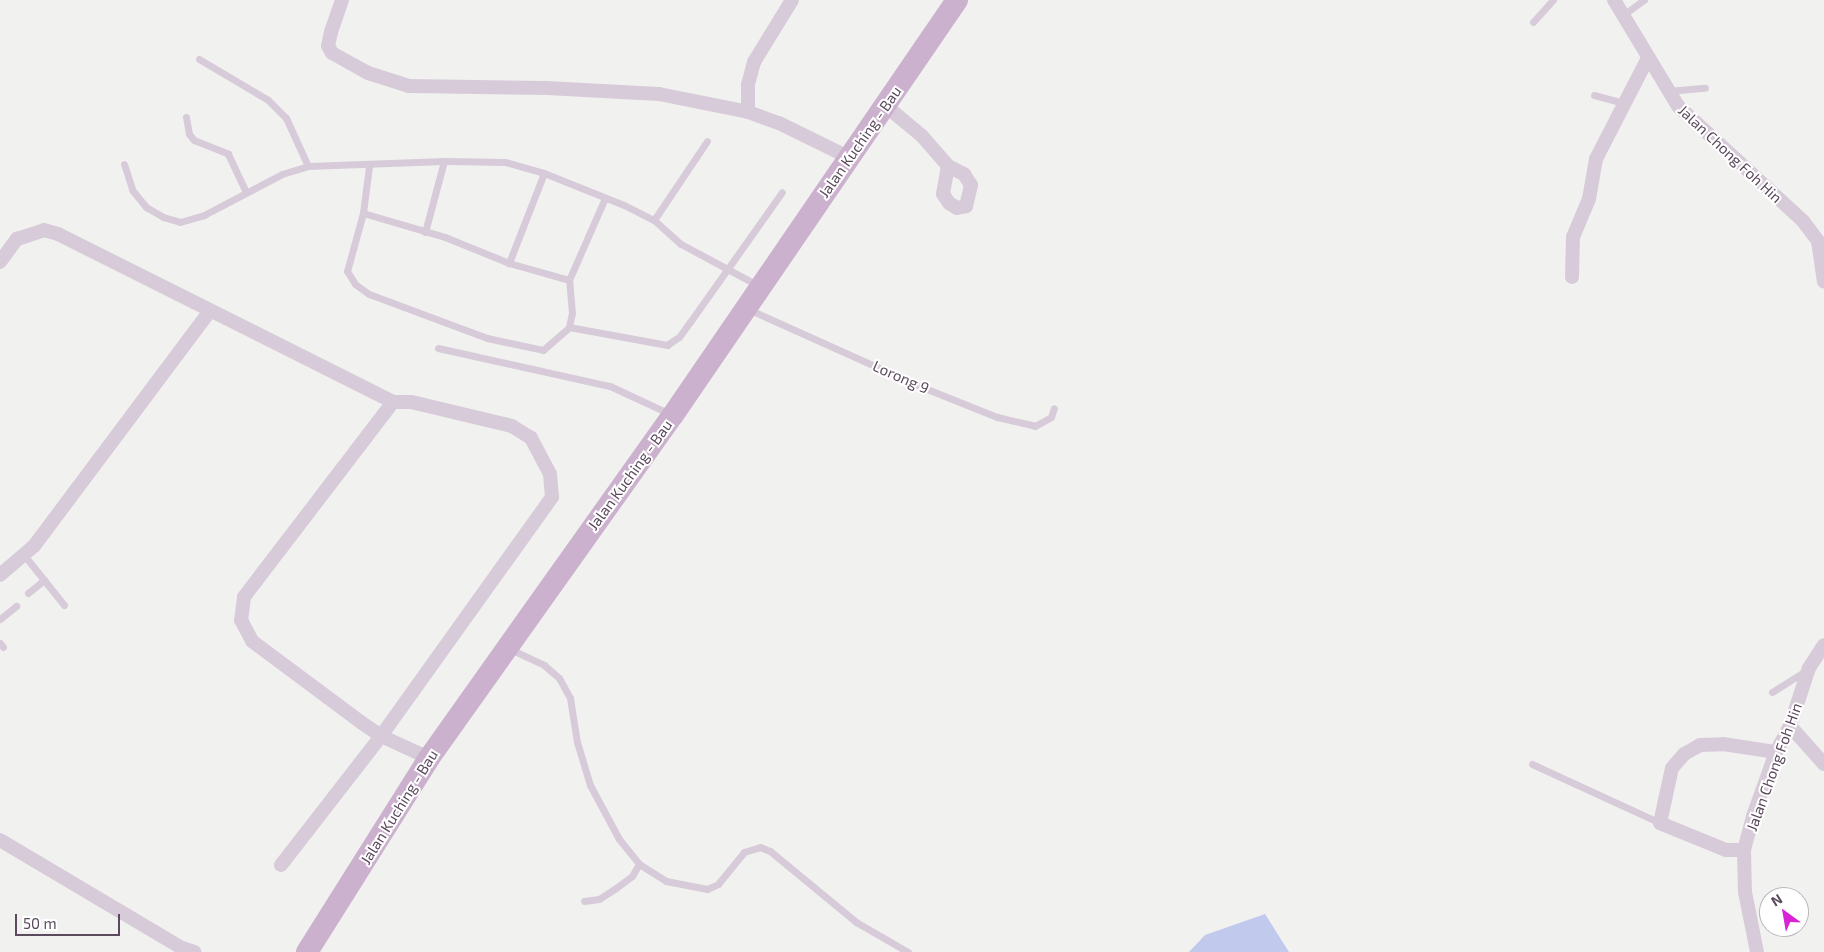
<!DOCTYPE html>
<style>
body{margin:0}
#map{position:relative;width:1824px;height:952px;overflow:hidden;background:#f1f2f0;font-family:"Exo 2",sans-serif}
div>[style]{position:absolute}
.green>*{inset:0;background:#c1c9ed}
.service>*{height:7px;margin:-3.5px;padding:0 3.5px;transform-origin:3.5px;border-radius:3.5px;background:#d8cbd9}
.minor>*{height:14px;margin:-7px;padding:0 7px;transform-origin:7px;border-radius:7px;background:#d8cbd9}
.primary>*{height:22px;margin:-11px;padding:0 11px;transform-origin:11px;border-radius:11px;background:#cbb1cd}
span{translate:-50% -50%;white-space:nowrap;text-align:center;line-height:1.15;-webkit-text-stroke:4px #fff;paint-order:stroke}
.street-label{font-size:15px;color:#5b495d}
.north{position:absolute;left:1759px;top:887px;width:50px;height:50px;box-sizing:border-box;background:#fff;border:1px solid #bdb6be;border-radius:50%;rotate:328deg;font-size:14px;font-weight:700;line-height:20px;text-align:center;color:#5b495d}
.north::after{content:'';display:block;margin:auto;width:18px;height:22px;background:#d923d7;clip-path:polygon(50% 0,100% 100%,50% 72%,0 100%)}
.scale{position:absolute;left:15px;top:914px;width:105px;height:22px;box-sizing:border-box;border:2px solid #5b495d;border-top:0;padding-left:6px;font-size:15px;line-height:18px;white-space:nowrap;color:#5b495d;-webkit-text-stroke:4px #fff;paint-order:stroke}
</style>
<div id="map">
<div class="green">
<div style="clip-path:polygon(1265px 914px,1289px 952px,1189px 952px,1205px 935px)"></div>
</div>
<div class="service">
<div style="left:1623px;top:15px;width:26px;rotate:-36deg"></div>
<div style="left:1533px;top:22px;width:30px;rotate:-48deg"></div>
<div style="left:199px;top:59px;width:80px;rotate:30.7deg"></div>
<div style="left:268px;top:100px;width:25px;rotate:45deg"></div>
<div style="left:286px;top:118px;width:53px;rotate:65.4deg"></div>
<div style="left:1667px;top:91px;width:38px;rotate:-5deg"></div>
<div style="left:1594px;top:95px;width:30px;rotate:15deg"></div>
<div style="left:186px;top:117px;width:17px;rotate:80deg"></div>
<div style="left:189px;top:134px;width:8px;rotate:50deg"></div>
<div style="left:194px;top:140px;width:37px;rotate:22deg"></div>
<div style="left:228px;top:154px;width:42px;rotate:64.7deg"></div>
<div style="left:124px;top:164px;width:28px;rotate:72deg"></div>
<div style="left:133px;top:191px;width:21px;rotate:51deg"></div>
<div style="left:146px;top:207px;width:20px;rotate:30deg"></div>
<div style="left:163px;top:217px;width:18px;rotate:16deg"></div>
<div style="left:180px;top:222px;width:25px;rotate:-16deg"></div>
<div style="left:204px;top:215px;width:88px;rotate:-27.7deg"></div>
<div style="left:282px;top:174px;width:27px;rotate:-17deg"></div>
<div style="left:308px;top:166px;width:136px;rotate:-2.1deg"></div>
<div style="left:444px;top:161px;width:61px;rotate:0.9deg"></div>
<div style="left:505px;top:162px;width:41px;rotate:15.8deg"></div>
<div style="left:544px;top:173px;width:86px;rotate:21.8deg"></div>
<div style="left:624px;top:205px;width:34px;rotate:27deg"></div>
<div style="left:654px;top:220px;width:36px;rotate:42deg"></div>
<div style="left:681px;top:244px;width:89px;rotate:28.3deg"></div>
<div style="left:369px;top:166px;width:47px;rotate:97.3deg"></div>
<div style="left:363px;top:213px;width:60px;rotate:105.4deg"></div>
<div style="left:347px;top:271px;width:15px;rotate:58deg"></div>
<div style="left:355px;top:284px;width:17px;rotate:36deg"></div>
<div style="left:369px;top:294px;width:126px;rotate:20.4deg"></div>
<div style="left:487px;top:338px;width:57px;rotate:12.1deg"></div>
<div style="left:543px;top:350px;width:35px;rotate:-41deg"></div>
<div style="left:569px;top:327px;width:100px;rotate:10.4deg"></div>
<div style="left:667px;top:345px;width:14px;rotate:-34deg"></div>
<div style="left:679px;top:337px;width:19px;rotate:-54deg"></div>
<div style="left:690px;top:322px;width:159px;rotate:-54.7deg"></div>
<div style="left:544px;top:173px;width:97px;rotate:111.3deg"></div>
<div style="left:509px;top:263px;width:62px;rotate:15.8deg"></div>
<div style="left:363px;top:213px;width:85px;rotate:16.3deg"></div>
<div style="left:445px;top:237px;width:69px;rotate:22.1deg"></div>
<div style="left:654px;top:220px;width:95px;rotate:-56.1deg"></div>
<div style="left:425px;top:232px;width:73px;rotate:-75deg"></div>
<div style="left:748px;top:309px;width:185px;rotate:24.2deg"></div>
<div style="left:917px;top:385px;width:86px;rotate:21.8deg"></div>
<div style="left:997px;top:417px;width:39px;rotate:13deg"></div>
<div style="left:1035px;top:426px;width:18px;rotate:-29deg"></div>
<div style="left:1051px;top:417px;width:9px;rotate:-72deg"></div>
<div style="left:569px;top:327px;width:14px;rotate:-78deg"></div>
<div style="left:572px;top:313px;width:33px;rotate:-95deg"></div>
<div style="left:569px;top:280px;width:90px;rotate:-66.3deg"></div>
<div style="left:438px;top:348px;width:176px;rotate:12.5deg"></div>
<div style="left:610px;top:386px;width:66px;rotate:25deg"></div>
<div style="left:24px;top:555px;width:64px;rotate:51.3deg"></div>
<div style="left:28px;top:593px;width:21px;rotate:-39deg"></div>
<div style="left:0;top:619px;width:21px;rotate:-39deg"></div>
<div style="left:0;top:643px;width:5px;rotate:53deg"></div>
<div style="left:510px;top:649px;width:38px;rotate:25deg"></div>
<div style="left:544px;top:665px;width:20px;rotate:41deg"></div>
<div style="left:559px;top:678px;width:23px;rotate:61deg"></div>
<div style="left:570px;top:698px;width:45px;rotate:81deg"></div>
<div style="left:577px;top:742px;width:45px;rotate:73.2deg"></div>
<div style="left:590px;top:785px;width:61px;rotate:61.8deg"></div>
<div style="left:619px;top:839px;width:32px;rotate:51deg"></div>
<div style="left:639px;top:864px;width:14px;rotate:120deg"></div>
<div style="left:632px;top:876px;width:20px;rotate:143deg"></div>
<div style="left:616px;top:888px;width:20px;rotate:147deg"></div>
<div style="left:599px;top:899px;width:15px;rotate:172deg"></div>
<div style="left:1772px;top:692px;width:41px;rotate:-32.2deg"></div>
<div style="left:1532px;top:764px;width:141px;rotate:24.7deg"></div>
<div style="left:639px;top:864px;width:32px;rotate:32deg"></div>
<div style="left:666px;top:881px;width:42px;rotate:11deg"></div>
<div style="left:707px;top:889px;width:12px;rotate:-24deg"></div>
<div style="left:718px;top:884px;width:41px;rotate:-50.9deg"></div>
<div style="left:744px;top:852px;width:17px;rotate:-17deg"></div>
<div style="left:760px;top:847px;width:11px;rotate:22deg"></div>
<div style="left:770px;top:851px;width:112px;rotate:39.5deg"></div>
<div style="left:856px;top:922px;width:60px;rotate:30deg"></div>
</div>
<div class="minor">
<div style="left:342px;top:0;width:34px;rotate:109deg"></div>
<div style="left:331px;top:32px;width:14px;rotate:102deg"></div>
<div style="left:328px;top:46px;width:8px;rotate:60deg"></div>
<div style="left:332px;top:53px;width:41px;rotate:29.1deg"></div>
<div style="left:368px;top:73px;width:43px;rotate:17.6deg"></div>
<div style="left:409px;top:86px;width:138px;rotate:0.8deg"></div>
<div style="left:547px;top:88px;width:112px;rotate:3.1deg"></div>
<div style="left:659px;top:94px;width:91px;rotate:11.4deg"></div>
<div style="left:792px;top:0;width:73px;rotate:121.5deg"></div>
<div style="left:754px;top:62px;width:23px;rotate:105deg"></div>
<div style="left:748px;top:84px;width:28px;rotate:90deg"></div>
<div style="left:748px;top:112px;width:33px;rotate:20deg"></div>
<div style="left:779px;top:123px;width:77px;rotate:26.2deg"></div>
<div style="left:1614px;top:0;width:124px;rotate:58.9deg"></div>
<div style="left:1678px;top:106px;width:170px;rotate:42.6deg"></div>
<div style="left:1803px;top:221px;width:25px;rotate:53deg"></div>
<div style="left:1818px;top:241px;width:41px;rotate:81.7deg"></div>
<div style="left:886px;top:106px;width:47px;rotate:39.8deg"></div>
<div style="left:922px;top:136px;width:40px;rotate:49deg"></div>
<div style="left:948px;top:166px;width:18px;rotate:27deg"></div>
<div style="left:964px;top:174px;width:13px;rotate:58deg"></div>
<div style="left:971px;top:185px;width:22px;rotate:103deg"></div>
<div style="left:966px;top:206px;width:9px;rotate:167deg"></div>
<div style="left:957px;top:208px;width:9px;rotate:-148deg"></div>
<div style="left:949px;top:203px;width:11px;rotate:-124deg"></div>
<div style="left:943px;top:194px;width:28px;rotate:-80deg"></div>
<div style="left:0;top:262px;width:29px;rotate:-54deg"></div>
<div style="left:17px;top:239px;width:28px;rotate:-18deg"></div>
<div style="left:44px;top:230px;width:15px;rotate:16deg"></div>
<div style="left:58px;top:234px;width:375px;rotate:26.6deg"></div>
<div style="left:1572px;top:277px;width:40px;rotate:-88.6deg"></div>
<div style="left:1573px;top:237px;width:41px;rotate:-67.2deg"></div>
<div style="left:1589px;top:199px;width:41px;rotate:-80.1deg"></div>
<div style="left:1596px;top:159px;width:114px;rotate:-62.8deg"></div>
<div style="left:0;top:575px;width:45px;rotate:-40.5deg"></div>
<div style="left:34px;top:546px;width:292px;rotate:-53.2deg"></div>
<div style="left:1790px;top:726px;width:51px;rotate:48.2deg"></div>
<div style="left:0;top:840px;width:212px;rotate:30.7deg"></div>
<div style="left:182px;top:948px;width:13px;rotate:18deg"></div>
<div style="left:1744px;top:850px;width:18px;rotate:180deg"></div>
<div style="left:1726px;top:850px;width:71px;rotate:-157.8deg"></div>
<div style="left:1660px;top:823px;width:56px;rotate:-77.7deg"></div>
<div style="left:1672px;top:768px;width:18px;rotate:-49deg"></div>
<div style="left:1684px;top:754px;width:18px;rotate:-29deg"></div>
<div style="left:1700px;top:745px;width:23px;rotate:-2deg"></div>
<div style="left:1723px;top:744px;width:54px;rotate:8.6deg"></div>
<div style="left:281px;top:865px;width:163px;rotate:-52.2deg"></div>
<div style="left:381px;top:736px;width:294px;rotate:-54.4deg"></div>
<div style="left:552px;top:497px;width:23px;rotate:-95deg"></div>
<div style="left:550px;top:474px;width:41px;rotate:-117.8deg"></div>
<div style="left:531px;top:438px;width:22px;rotate:-148deg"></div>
<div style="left:512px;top:426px;width:104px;rotate:-166.6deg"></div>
<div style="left:411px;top:402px;width:18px;rotate:180deg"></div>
<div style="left:393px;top:402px;width:245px;rotate:127.4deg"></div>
<div style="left:244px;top:597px;width:23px;rotate:97deg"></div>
<div style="left:241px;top:620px;width:24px;rotate:62deg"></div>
<div style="left:252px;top:641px;width:137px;rotate:36.7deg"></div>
<div style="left:362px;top:723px;width:23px;rotate:34deg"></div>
<div style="left:381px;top:736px;width:53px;rotate:24.6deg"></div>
<div style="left:1757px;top:952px;width:61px;rotate:-101.3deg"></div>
<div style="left:1745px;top:892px;width:42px;rotate:-91.4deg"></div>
<div style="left:1744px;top:850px;width:35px;rotate:-75deg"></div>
<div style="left:1753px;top:816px;width:68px;rotate:-70.2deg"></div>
<div style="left:1776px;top:752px;width:30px;rotate:-62deg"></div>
<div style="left:1790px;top:726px;width:61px;rotate:-71.9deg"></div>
<div style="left:1809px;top:668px;width:27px;rotate:-57deg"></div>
</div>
<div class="primary">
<div style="left:307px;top:952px;width:229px;rotate:-57.8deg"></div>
<div style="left:429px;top:758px;width:421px;rotate:-54.6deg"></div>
<div style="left:673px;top:415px;width:503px;rotate:-55.61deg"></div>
</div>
<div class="street-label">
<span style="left:860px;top:142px;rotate:-55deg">Jalan Kuching - Bau</span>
<span style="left:1730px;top:154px;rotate:43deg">Jalan Chong Foh Hin</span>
<span style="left:901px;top:377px;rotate:24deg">Lorong 9</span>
<span style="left:630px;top:475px;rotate:-54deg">Jalan Kuching - Bau</span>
<span style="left:1774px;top:767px;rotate:-70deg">Jalan Chong Foh Hin</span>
<span style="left:399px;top:807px;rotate:-58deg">Jalan Kuching - Bau</span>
</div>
<div class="north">N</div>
<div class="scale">50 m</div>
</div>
